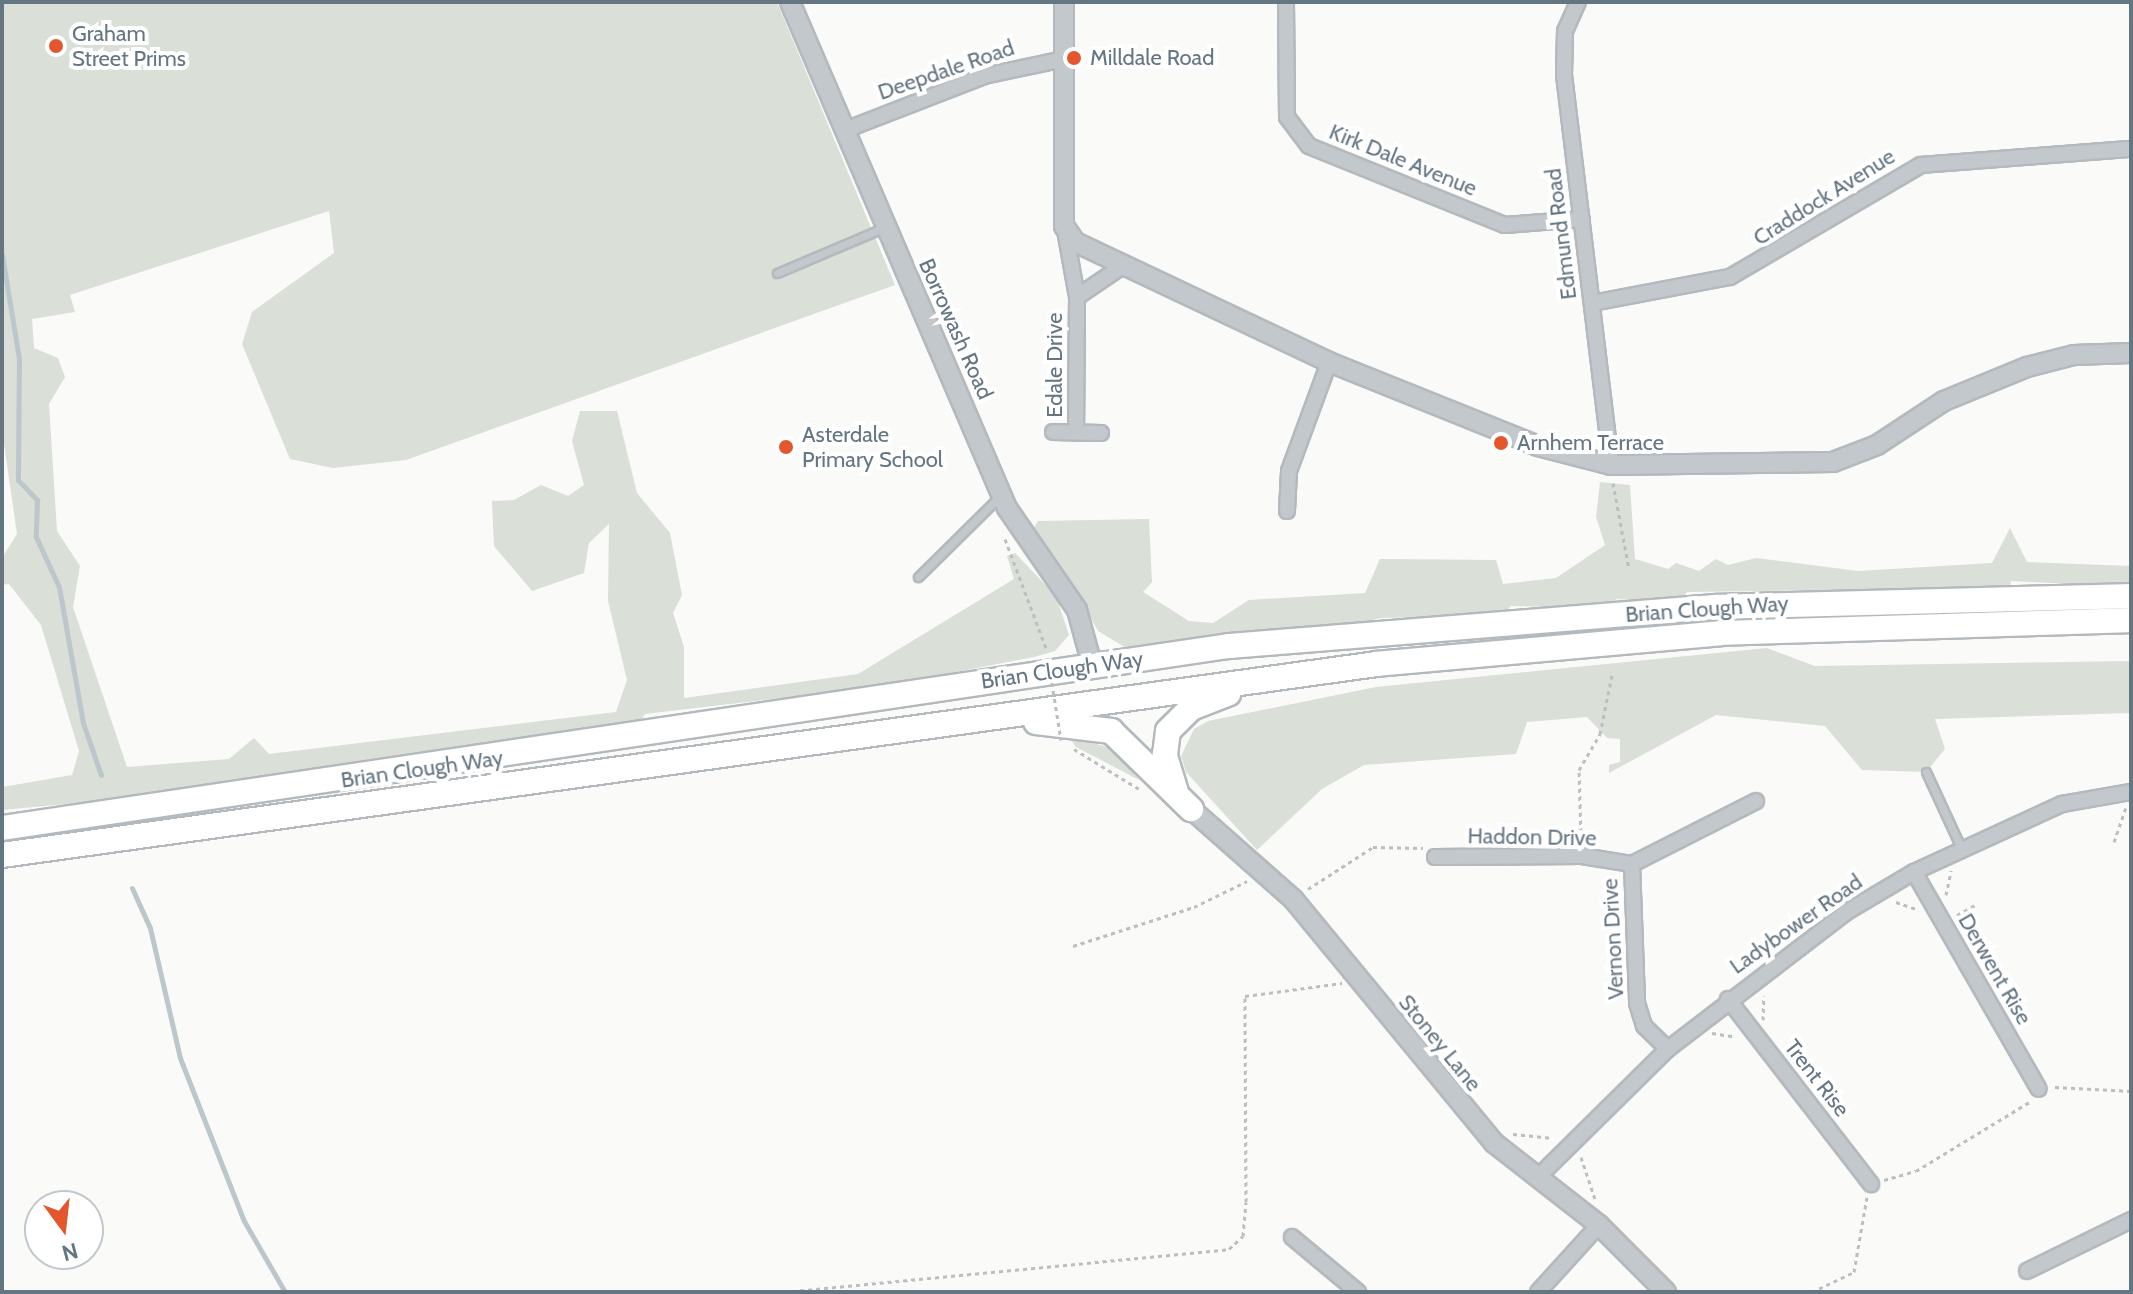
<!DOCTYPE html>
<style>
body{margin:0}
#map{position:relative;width:2133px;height:1294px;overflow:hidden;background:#fafaf8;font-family:Cabin,sans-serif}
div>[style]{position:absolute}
.green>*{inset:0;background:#dadfd7}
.stream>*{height:5px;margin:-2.5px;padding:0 2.5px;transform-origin:2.5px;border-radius:2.5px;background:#bbc7cb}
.path>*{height:3px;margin-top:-1.5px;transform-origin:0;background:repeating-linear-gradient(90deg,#bbbfc2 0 4px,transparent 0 8px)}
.roads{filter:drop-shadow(2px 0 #b4b9bd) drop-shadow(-2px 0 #b4b9bd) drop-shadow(0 2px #b4b9bd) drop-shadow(0 -2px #b4b9bd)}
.service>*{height:7px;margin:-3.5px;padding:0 3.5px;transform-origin:3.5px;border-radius:3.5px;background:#c3c8cc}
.minor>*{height:14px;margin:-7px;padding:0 7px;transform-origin:7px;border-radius:7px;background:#c3c8cc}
.tertiary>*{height:18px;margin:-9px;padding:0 9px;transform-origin:9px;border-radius:9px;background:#c3c8cc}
.trunk>*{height:24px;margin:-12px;padding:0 12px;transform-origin:12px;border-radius:12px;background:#fff}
.path-bridge>*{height:3px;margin-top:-1.5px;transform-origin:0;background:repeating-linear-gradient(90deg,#bbbfc2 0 4px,transparent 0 8px)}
.dots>*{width:22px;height:22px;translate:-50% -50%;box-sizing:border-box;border:4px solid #fff;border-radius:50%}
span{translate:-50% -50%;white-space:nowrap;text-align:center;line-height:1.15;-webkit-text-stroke:8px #fff;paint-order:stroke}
.poi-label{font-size:22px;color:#657683}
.left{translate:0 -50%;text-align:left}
.street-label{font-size:22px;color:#657683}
.frame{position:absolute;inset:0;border:4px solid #657683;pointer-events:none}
.north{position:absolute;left:24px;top:1190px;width:80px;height:80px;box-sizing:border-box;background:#fff;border:2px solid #c1c8cd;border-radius:50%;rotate:165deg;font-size:22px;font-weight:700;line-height:32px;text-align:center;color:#657683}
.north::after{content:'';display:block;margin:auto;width:28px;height:36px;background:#e4572e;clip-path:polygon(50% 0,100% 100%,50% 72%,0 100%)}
</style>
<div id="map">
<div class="green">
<div style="clip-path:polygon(2px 2px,777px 2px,895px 285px,406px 460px,333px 468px,290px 459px,242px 344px,252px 312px,334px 253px,329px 211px,70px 295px,75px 312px,32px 319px,34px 348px,58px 358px,65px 377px,49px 404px,57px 531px,80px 566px,73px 607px,127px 767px,229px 759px,254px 738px,269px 754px,616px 712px,627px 680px,608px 601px,609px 524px,589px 543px,584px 573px,532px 591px,494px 546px,492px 501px,514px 500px,541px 485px,568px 496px,584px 485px,572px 441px,580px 411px,617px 411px,637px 493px,670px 533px,682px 595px,673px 613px,684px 647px,684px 698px,858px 674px,1014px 579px,1007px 556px,1015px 553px,1056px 596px,1069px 635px,1055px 651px,1034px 657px,884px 686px,645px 714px,637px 725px,141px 797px,2px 810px,2px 787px,72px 775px,79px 751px,41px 625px,9px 584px,2px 585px,2px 558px,17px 534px,3px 437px)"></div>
<div style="clip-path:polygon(1600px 482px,1630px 485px,1635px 559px,1668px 569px,1676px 563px,1699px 571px,1716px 559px,1728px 565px,1756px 558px,1858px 571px,1992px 563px,2010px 528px,2027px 562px,2131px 566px,2131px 587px,2011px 581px,2010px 588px,1687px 592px,1679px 603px,1635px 610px,1631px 600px,1616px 599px,1612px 608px,1511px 606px,1502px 615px,1380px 618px,1349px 627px,1290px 627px,1128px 649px,1098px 631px,1067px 575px,1029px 536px,1038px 521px,1149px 519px,1152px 582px,1143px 592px,1189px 621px,1213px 623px,1249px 600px,1365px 593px,1380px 559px,1496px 560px,1503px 584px,1556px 578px,1605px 545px,1596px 517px)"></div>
<div style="clip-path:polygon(1767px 648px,1815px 666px,2131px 661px,2131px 713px,1935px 719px,1945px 749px,1926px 772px,1862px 770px,1825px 726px,1716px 715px,1609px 773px,1609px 765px,1620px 762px,1620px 739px,1607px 738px,1587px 717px,1527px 722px,1516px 754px,1364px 765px,1322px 789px,1257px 850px,1186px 772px,1181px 756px,1194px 729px,1208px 721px,1376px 687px)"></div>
<div style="clip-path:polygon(1068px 736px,1114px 749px,1139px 780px,1076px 747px)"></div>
</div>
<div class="stream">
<div style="left:2px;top:255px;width:105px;rotate:80.7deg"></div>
<div style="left:19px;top:359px;width:121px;rotate:90.5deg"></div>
<div style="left:18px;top:480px;width:28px;rotate:46deg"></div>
<div style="left:37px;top:500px;width:37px;rotate:92deg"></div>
<div style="left:36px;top:537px;width:55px;rotate:65.3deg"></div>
<div style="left:59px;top:587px;width:138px;rotate:80deg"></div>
<div style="left:83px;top:723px;width:55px;rotate:70.9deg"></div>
<div style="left:132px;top:888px;width:44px;rotate:65.8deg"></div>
<div style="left:150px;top:928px;width:133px;rotate:77deg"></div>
<div style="left:180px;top:1058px;width:175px;rotate:68.6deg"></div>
<div style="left:244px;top:1221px;width:82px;rotate:60deg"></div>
</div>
<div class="path">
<div style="left:1613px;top:483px;width:87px;rotate:79.5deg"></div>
<div style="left:1005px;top:539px;width:120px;rotate:69.4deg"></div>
<div style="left:1074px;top:749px;width:76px;rotate:31.6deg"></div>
<div style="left:1581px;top:840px;width:70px;rotate:-91.6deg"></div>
<div style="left:1579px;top:770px;width:42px;rotate:-59.7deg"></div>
<div style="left:1600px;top:734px;width:60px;rotate:-78.5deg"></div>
<div style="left:2114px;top:842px;width:36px;rotate:-71deg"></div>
<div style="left:1308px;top:889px;width:77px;rotate:-32.9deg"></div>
<div style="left:1373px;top:847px;width:50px;rotate:1.1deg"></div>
<div style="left:1946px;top:895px;width:25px;rotate:-78deg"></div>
<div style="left:1896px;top:902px;width:24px;rotate:19deg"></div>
<div style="left:1957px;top:915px;width:21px;rotate:-29deg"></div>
<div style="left:1073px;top:946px;width:127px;rotate:-17.9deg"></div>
<div style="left:1194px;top:907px;width:59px;rotate:-26.1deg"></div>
<div style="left:1763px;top:1020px;width:24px;rotate:-88deg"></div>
<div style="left:1712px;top:1033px;width:24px;rotate:9deg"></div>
<div style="left:2055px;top:1087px;width:76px;rotate:3deg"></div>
<div style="left:1513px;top:1134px;width:40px;rotate:5.7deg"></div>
<div style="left:1581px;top:1157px;width:44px;rotate:71.6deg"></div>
<div style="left:1884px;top:1180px;width:33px;rotate:-16deg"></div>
<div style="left:1916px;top:1171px;width:135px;rotate:-31.3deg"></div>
<div style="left:784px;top:1292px;width:447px;rotate:-5.5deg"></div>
<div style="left:1229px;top:1249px;width:19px;rotate:-43deg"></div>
<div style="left:1243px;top:1236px;width:34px;rotate:-85deg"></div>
<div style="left:1246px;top:1202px;width:206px;rotate:-90.3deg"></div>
<div style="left:1245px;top:996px;width:98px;rotate:-7.6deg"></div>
<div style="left:1812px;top:1292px;width:47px;rotate:-25.5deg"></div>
<div style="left:1854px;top:1272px;width:76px;rotate:-80.2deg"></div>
</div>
<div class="roads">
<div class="service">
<div style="left:777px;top:273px;width:115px;rotate:-23deg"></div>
<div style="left:918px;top:577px;width:115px;rotate:-44.6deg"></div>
<div style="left:1926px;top:772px;width:86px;rotate:65.2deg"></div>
</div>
<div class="minor">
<div style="left:1286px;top:2px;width:115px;rotate:89.5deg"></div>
<div style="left:1287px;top:117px;width:36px;rotate:53deg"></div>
<div style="left:1309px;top:146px;width:211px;rotate:22deg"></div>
<div style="left:1505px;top:225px;width:77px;rotate:-4.5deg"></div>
<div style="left:1578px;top:2px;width:32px;rotate:114deg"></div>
<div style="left:1565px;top:31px;width:44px;rotate:91.3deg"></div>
<div style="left:1564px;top:75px;width:393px;rotate:83.1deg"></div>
<div style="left:845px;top:130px;width:149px;rotate:-21.2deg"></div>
<div style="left:984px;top:76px;width:82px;rotate:-12deg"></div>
<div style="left:1065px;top:230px;width:68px;rotate:79.8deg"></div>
<div style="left:1077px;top:297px;width:135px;rotate:90.4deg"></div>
<div style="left:1077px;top:297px;width:53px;rotate:-34.3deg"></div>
<div style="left:1592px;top:303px;width:140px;rotate:-10.7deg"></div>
<div style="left:1730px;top:277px;width:221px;rotate:-30.4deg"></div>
<div style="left:1921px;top:165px;width:211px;rotate:-4.4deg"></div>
<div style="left:1053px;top:432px;width:48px;rotate:1.2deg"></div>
<div style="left:1287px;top:511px;width:40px;rotate:-87.1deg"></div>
<div style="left:1289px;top:471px;width:116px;rotate:-69.8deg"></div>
<div style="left:1435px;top:857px;width:147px;rotate:-0.4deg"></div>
<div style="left:1582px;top:856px;width:51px;rotate:9.1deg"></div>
<div style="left:1632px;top:864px;width:139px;rotate:-26.9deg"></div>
<div style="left:1632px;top:864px;width:139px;rotate:87.9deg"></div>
<div style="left:1637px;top:1003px;width:24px;rotate:73deg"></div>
<div style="left:1644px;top:1026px;width:33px;rotate:44deg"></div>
<div style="left:1914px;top:872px;width:250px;rotate:60.1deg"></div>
<div style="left:1728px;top:999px;width:234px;rotate:52.3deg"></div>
<div style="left:1538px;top:1177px;width:182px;rotate:-44.6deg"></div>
<div style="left:1668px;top:1049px;width:223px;rotate:-37.5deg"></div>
<div style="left:1845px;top:913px;width:80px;rotate:-30.7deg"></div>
<div style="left:1914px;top:872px;width:163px;rotate:-24.7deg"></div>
<div style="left:2062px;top:804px;width:70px;rotate:-9.9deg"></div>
<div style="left:1292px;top:1237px;width:86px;rotate:39.8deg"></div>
<div style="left:2027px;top:1271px;width:116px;rotate:-26.1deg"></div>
<div style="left:1538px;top:1292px;width:91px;rotate:-47.7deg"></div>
</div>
<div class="tertiary">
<div style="left:790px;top:2px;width:551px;rotate:66.79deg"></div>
<div style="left:1007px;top:508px;width:124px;rotate:55.5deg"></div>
<div style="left:1077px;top:610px;width:57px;rotate:74.7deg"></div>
<div style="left:1064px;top:2px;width:224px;rotate:90deg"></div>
<div style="left:1064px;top:226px;width:19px;rotate:55deg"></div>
<div style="left:1075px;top:242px;width:281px;rotate:25.3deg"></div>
<div style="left:1329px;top:362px;width:225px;rotate:21.9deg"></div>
<div style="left:1538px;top:446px;width:75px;rotate:14.6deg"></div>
<div style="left:1611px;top:465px;width:222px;rotate:-0.8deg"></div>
<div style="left:1833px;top:462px;width:47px;rotate:-21.1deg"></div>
<div style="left:1877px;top:445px;width:80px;rotate:-33.3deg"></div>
<div style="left:1944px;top:401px;width:90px;rotate:-22.3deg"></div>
<div style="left:2027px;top:367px;width:49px;rotate:-14.3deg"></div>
<div style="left:2074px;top:355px;width:57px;rotate:-2deg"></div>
<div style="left:1191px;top:809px;width:136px;rotate:41.4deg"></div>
<div style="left:1293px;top:899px;width:316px;rotate:50.5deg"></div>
<div style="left:1494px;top:1143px;width:133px;rotate:38deg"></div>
<div style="left:1599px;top:1225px;width:95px;rotate:45deg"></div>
</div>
<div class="trunk">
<div style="left:1036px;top:722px;width:76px;rotate:6.8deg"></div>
<div style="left:1111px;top:731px;width:112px;rotate:44.3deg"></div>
<div style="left:1176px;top:792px;width:39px;rotate:-107deg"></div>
<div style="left:1165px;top:755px;width:24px;rotate:-83deg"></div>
<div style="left:1168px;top:731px;width:33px;rotate:-45deg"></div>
<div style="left:1191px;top:708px;width:40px;rotate:-21deg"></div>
<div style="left:2px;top:828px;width:1240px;rotate:-8.44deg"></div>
<div style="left:1229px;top:646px;width:488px;rotate:-4.6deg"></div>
<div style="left:1715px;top:607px;width:416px;rotate:-1.5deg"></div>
<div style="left:2px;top:855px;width:1387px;rotate:-7.91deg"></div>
<div style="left:1376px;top:664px;width:345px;rotate:-5.1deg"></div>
<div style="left:1720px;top:633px;width:411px;rotate:-1.8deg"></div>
</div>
</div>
<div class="path-bridge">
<div style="left:1048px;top:659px;width:82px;rotate:80.9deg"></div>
</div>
<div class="dots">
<div style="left:56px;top:46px;background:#e4572e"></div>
<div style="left:1074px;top:58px;background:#e4572e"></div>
<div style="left:1501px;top:443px;background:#e4572e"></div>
<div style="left:786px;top:447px;background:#e4572e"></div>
</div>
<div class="poi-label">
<span class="left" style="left:72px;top:46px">Graham<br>Street Prims</span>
<span class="left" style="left:1090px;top:58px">Milldale Road</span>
<span class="left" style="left:802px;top:447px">Asterdale<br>Primary School</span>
<span class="left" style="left:1517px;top:443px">Arnhem Terrace</span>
</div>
<div class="street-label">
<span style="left:946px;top:70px;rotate:-19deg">Deepdale Road</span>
<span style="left:1403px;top:160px;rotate:22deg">Kirk Dale Avenue</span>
<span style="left:1824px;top:197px;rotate:-32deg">Craddock Avenue</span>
<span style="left:1561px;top:234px;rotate:-97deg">Edmund Road</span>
<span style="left:956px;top:329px;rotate:66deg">Borrowash Road</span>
<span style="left:1055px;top:365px;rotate:-90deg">Edale Drive</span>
<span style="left:1707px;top:609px;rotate:-4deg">Brian Clough Way</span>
<span style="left:1062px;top:670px;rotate:-8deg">Brian Clough Way</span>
<span style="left:422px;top:769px;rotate:-8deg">Brian Clough Way</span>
<span style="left:1532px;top:837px;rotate:1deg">Haddon Drive</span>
<span style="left:1796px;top:924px;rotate:-35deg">Ladybower Road</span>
<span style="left:1613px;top:939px;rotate:-93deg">Vernon Drive</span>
<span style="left:1995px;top:969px;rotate:60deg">Derwent Rise</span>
<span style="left:1440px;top:1043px;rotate:51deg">Stoney Lane</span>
<span style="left:1817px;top:1078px;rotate:52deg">Trent Rise</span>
</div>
<div class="frame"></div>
<div class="north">N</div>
</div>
